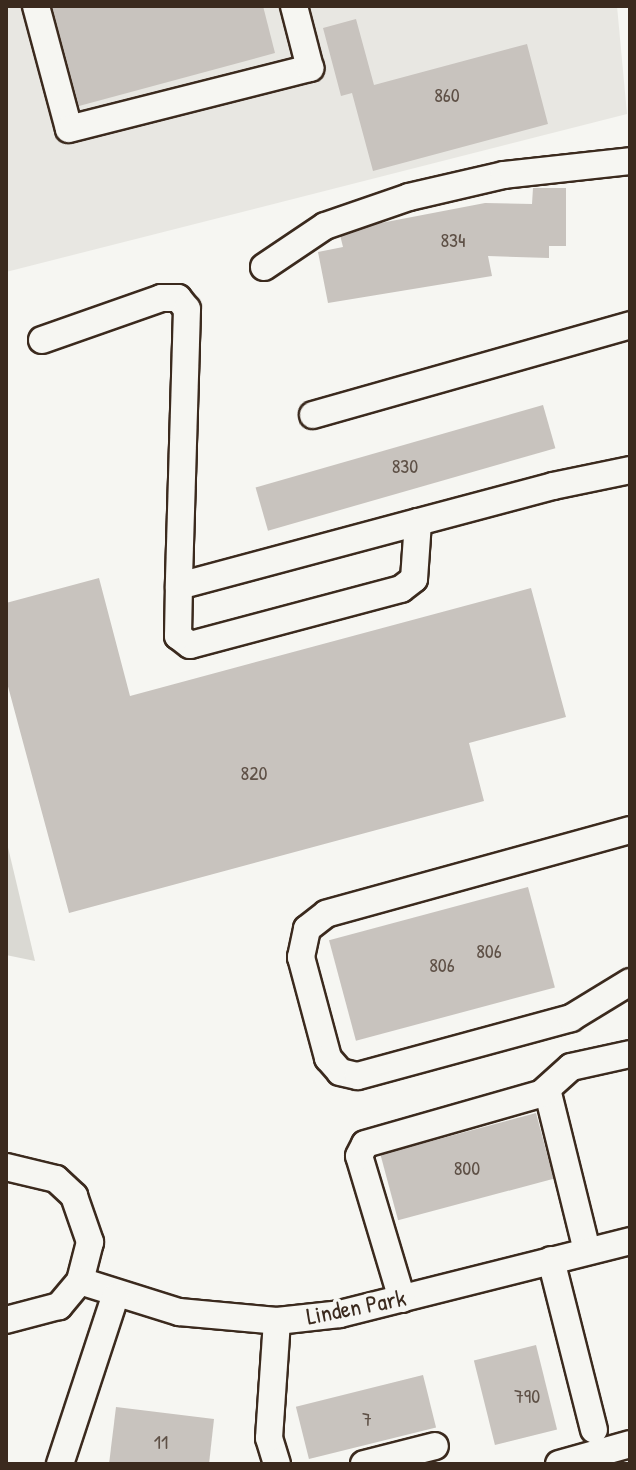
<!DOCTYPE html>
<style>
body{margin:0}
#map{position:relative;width:636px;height:1470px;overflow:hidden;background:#f6f6f2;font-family:"Patrick Hand",sans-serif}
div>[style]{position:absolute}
.built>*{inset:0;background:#e8e7e2}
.green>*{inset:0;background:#dad9d3}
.building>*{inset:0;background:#c8c3be;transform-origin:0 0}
.roads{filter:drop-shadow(2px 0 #3b2a1e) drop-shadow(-2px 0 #3b2a1e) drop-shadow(0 2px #3b2a1e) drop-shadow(0 -2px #3b2a1e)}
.minor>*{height:26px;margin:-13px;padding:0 13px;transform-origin:13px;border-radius:13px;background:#f6f6f2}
span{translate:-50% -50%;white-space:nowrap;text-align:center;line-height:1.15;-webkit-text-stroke:7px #f6f6f2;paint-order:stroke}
.number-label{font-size:20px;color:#5e5046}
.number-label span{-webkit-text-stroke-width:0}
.street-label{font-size:24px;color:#3b2a1e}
.frame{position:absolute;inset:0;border:8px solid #3b2a1e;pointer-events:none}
</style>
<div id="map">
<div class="built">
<div style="clip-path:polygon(6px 6px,617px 6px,627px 114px,6px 272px)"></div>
</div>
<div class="green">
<div style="clip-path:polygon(6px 839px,35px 961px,6px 955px)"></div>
</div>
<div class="building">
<div style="clip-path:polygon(52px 6px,263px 6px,275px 53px,79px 106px)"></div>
<div style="clip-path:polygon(356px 19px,374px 85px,527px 44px,548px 124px,373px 171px,352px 93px,341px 96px,323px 28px)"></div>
<div style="clip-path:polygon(533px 188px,566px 188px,566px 246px,549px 246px,549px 258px,488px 256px,492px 276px,328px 303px,318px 252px,343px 247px,339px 231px,485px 203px,532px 204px)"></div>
<div style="left:543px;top:405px;width:45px;height:299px;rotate:74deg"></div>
<div style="clip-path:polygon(99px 578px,130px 696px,531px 588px,566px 717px,469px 743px,484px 801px,69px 913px,6px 679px,6px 603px)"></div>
<div style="left:528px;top:887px;width:104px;height:206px;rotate:75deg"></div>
<div style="left:536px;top:1113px;width:68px;height:161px;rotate:75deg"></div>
<div style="left:536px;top:1345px;width:87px;height:64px;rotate:76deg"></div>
<div style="left:423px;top:1375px;width:54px;height:131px;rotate:76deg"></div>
<div style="clip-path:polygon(116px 1407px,214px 1419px,209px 1464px,109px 1464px)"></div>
</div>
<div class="roads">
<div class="minor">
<div style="left:36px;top:6px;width:127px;rotate:75deg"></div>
<div style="left:69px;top:129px;width:249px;rotate:-14.2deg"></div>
<div style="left:310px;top:68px;width:64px;rotate:-104.5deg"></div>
<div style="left:264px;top:267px;width:73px;rotate:-33.9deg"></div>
<div style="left:325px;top:226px;width:89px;rotate:-19deg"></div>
<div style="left:409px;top:197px;width:98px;rotate:-13deg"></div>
<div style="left:504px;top:175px;width:127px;rotate:-6.3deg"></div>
<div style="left:42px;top:340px;width:126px;rotate:-19.4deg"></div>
<div style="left:161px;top:298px;width:17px"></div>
<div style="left:178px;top:298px;width:14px;rotate:51deg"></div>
<div style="left:187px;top:309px;width:277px;rotate:91.7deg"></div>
<div style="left:313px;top:415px;width:330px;rotate:-15.8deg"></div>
<div style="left:418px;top:522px;width:57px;rotate:94deg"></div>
<div style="left:414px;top:579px;width:16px;rotate:142deg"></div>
<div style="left:401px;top:589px;width:218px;rotate:165.1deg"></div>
<div style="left:190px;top:645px;width:15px;rotate:-143deg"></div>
<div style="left:178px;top:636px;width:50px;rotate:-88.9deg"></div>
<div style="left:179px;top:586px;width:247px;rotate:-15deg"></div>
<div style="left:418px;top:522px;width:140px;rotate:-14.9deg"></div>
<div style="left:553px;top:486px;width:79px;rotate:-11.7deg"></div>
<div style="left:630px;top:830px;width:315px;rotate:164.6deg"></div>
<div style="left:326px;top:914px;width:24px;rotate:142deg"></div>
<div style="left:307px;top:929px;width:29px;rotate:102deg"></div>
<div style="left:301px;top:957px;width:105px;rotate:75deg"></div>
<div style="left:328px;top:1058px;width:18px;rotate:49deg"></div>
<div style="left:340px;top:1072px;width:18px;rotate:13deg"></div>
<div style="left:358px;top:1076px;width:221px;rotate:-15.2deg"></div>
<div style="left:571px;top:1018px;width:69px;rotate:-31.4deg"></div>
<div style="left:547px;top:1089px;width:167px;rotate:76.1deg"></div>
<div style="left:6px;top:1167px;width:51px;rotate:13.5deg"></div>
<div style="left:56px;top:1179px;width:25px;rotate:43deg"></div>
<div style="left:74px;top:1196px;width:49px;rotate:70.8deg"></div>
<div style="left:90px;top:1242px;width:40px;rotate:104.4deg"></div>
<div style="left:80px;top:1281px;width:33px;rotate:130deg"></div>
<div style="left:59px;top:1306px;width:55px;rotate:165.2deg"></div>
<div style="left:551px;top:1260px;width:175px;rotate:75.8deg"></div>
<div style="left:80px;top:1281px;width:104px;rotate:17.4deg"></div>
<div style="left:179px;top:1312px;width:98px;rotate:5.2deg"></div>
<div style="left:277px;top:1321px;width:63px;rotate:-6.3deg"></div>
<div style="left:340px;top:1314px;width:299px;rotate:-14.1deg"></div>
<div style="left:402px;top:1299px;width:149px;rotate:-106.7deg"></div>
<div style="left:359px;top:1156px;width:13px;rotate:-63deg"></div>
<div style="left:365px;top:1144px;width:183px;rotate:-15.9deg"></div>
<div style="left:541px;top:1094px;width:40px;rotate:-42deg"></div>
<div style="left:571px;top:1067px;width:60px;rotate:-12.4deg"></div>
<div style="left:60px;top:1464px;width:176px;rotate:-71.8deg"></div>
<div style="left:277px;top:1464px;width:27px;rotate:-107deg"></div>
<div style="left:269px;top:1438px;width:117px;rotate:-86.1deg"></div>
<div style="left:364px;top:1464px;width:73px;rotate:-14.2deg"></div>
<div style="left:559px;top:1464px;width:74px;rotate:-15.7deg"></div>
</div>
</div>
<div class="number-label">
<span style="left:447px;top:94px">860</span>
<span style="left:453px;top:239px">834</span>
<span style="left:405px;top:465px">830</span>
<span style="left:254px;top:772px">820</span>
<span style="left:489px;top:950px">806</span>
<span style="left:442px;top:964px">806</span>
<span style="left:467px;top:1167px">800</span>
<span style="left:527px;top:1395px">790</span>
<span style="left:367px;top:1418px">7</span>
<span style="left:161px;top:1441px">11</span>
</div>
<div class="street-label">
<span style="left:356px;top:1307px;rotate:-11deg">Linden Park</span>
</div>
<div class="frame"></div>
</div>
